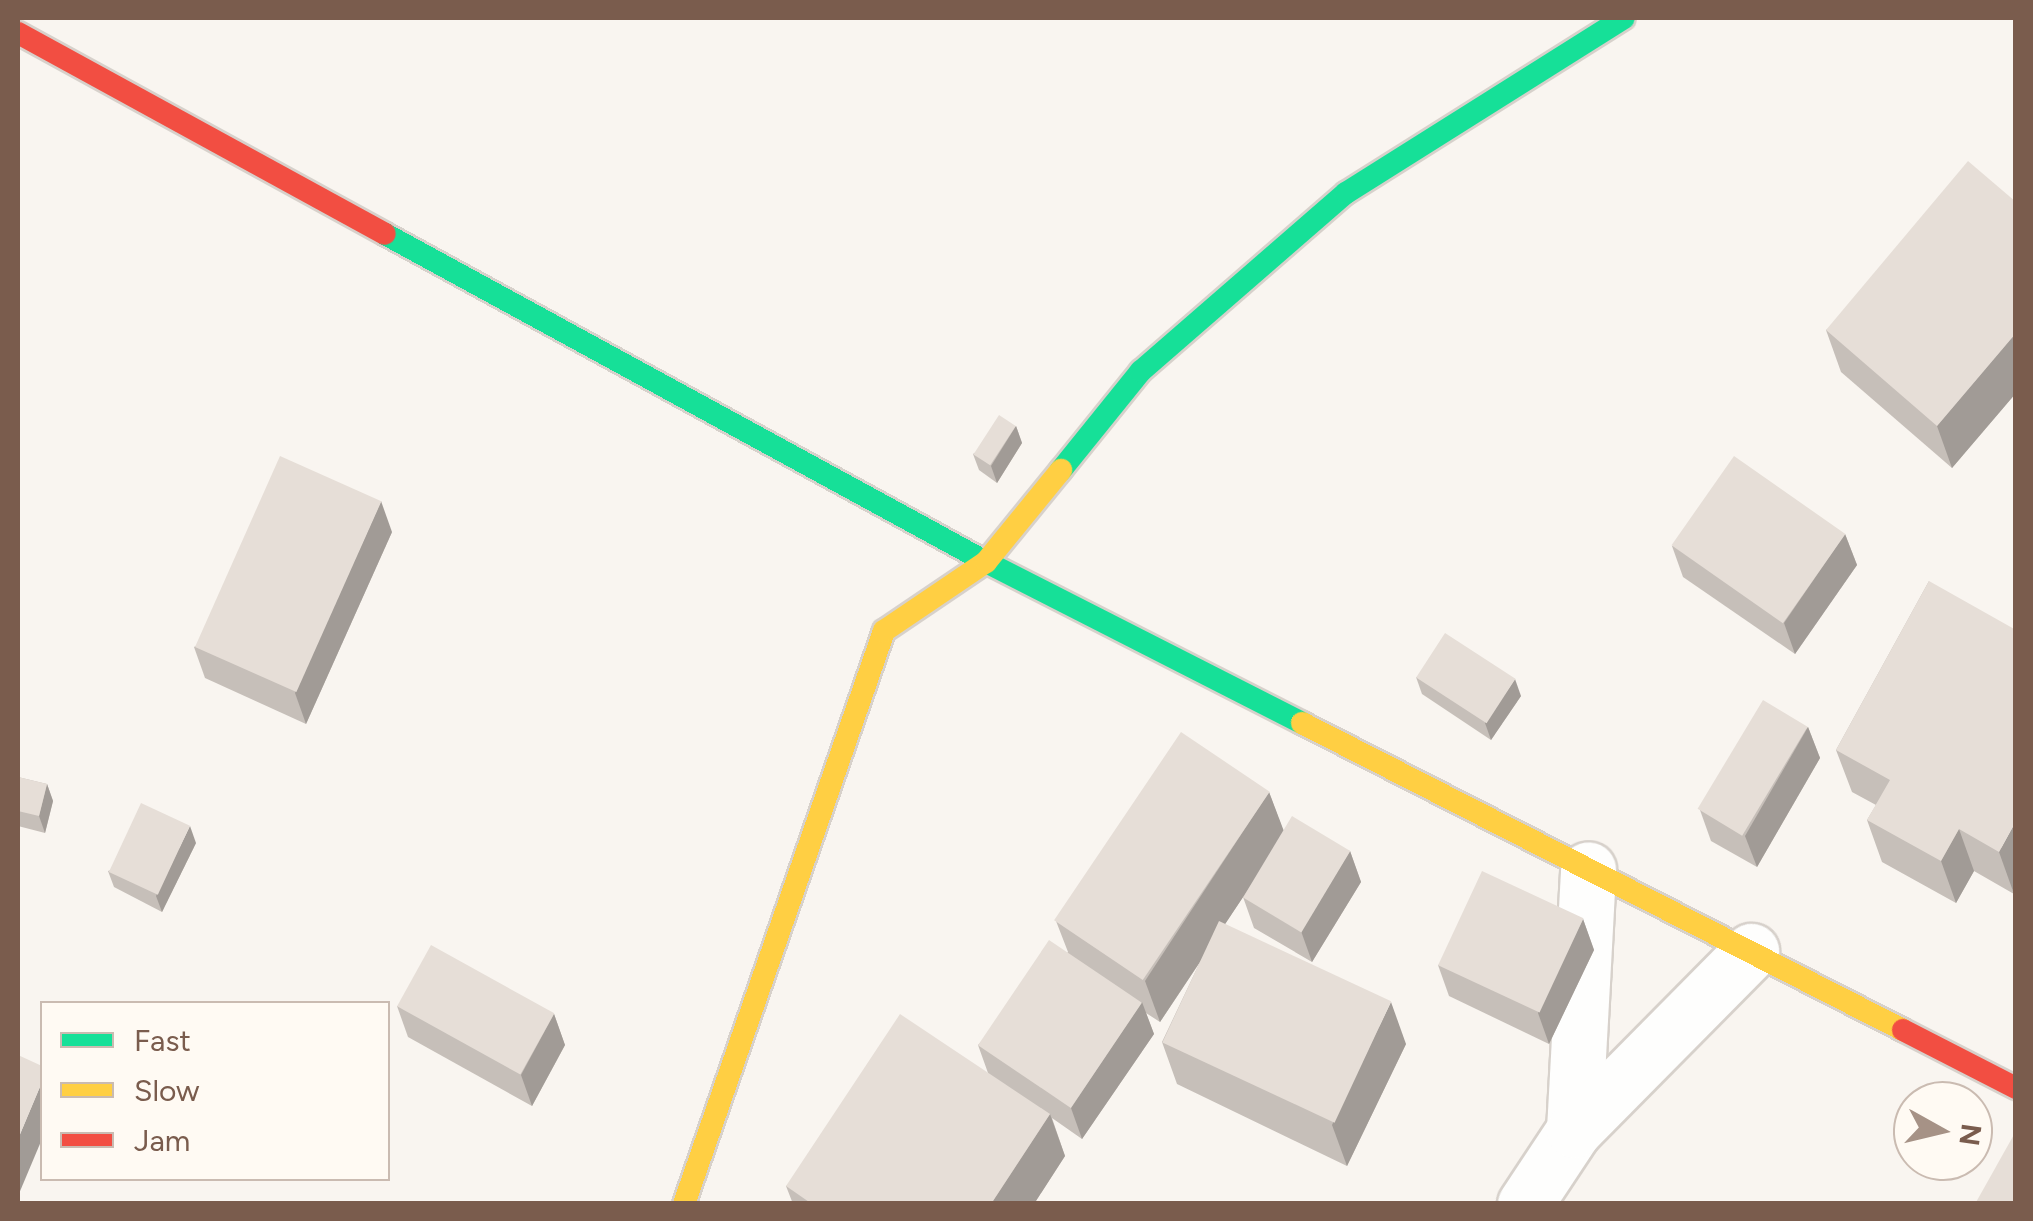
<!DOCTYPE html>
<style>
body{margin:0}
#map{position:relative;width:2033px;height:1221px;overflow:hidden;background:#f9f5f0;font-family:Figtree,sans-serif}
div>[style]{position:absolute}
.roads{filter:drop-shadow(2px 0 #d7d1cb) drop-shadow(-2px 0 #d7d1cb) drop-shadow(0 2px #d7d1cb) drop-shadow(0 -2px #d7d1cb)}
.street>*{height:55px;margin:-27.5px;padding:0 27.5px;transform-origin:27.5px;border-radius:27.5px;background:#fefefd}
.fast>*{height:22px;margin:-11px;padding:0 11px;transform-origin:11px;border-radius:11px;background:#16e098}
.slow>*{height:22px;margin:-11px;padding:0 11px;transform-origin:11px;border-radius:11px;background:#ffcf43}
.jam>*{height:22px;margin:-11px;padding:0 11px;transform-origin:11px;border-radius:11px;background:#f24e42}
.wall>*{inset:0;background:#c6bfb9}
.shaded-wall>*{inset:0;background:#a19b96}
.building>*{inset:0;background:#e6ded7;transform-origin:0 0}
span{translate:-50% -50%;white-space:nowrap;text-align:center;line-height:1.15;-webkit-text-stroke:9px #fffaf3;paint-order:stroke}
.frame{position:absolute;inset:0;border:20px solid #7a5c4d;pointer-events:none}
.legend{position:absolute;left:40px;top:1001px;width:350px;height:180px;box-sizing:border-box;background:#fffaf3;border:2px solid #cabbb1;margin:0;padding:12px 18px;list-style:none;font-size:30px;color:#7a5c4d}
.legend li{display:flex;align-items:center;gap:20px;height:50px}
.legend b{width:50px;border:2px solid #cabbb1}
.north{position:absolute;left:1893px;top:1081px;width:100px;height:100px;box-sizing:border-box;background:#fffaf3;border:2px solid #cabbb1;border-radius:50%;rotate:98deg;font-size:28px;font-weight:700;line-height:40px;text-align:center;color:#7a5c4d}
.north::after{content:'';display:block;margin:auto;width:35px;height:45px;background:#a69286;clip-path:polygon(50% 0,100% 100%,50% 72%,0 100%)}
</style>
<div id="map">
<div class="roads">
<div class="street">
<div style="left:1574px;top:1130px;width:261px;rotate:-86.9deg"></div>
<div style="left:1525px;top:1204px;width:89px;rotate:-56.5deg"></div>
<div style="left:1574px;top:1130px;width:252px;rotate:-45.3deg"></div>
</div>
<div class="fast">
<div style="left:385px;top:234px;width:685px;rotate:28.62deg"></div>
<div style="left:986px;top:562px;width:355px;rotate:27deg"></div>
<div style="left:1061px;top:470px;width:127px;rotate:-51.1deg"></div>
<div style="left:1141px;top:371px;width:271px;rotate:-41deg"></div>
<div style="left:1346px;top:193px;width:328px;rotate:-32.2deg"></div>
</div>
<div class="slow">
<div style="left:1302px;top:723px;width:675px;rotate:27.06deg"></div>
<div style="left:684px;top:1204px;width:607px;rotate:-70.76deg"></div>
<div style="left:884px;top:631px;width:123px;rotate:-34.1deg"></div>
<div style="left:986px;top:562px;width:119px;rotate:-50.8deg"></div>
</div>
<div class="jam">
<div style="left:18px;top:33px;width:418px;rotate:28.7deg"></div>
<div style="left:1903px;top:1030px;width:127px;rotate:27.2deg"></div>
</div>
</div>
<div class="wall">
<div style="clip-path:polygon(2016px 202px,2016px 393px,1952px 468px,1841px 372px,1826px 330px)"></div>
<div style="clip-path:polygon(1016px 426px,1022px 443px,997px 483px,979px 470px,973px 454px)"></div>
<div style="clip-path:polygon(392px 532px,306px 724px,205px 678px,194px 647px)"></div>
<div style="clip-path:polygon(1845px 534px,1857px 565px,1795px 654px,1683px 577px,1672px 546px)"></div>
<div style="clip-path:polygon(1929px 581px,2014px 894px,1974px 871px,1956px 903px,1882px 862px,1867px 820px,1876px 805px,1852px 792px,1836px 750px)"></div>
<div style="clip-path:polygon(1416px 677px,1521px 696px,1491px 740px,1422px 694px)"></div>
<div style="clip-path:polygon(1808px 727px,1820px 758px,1757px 867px,1711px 841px,1700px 810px)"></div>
<div style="clip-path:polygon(18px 777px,47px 784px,53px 801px,45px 833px,18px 826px)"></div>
<div style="clip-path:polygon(1269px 792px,1283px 830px,1350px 851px,1361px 882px,1312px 962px,1254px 928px,1243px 897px,1225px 924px,1406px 1044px,1347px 1166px,1177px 1084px,1162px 1042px,1200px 962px,1160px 1022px,1146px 1013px,1154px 1034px,1082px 1139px,1052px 1118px,1065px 1156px,1034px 1204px,793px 1204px,786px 1186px,988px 1073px,978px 1045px,1068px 952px,1056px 921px)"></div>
<div style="clip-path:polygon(196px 843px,162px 912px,114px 887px,108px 871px)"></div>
<div style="clip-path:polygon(1583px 919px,1594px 950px,1549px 1044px,1449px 996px,1438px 965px)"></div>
<div style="clip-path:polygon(397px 1006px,554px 1014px,565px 1045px,532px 1106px,408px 1037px)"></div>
</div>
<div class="shaded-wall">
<div style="clip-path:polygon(2016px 333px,2016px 393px,1952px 468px,1937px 426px)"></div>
<div style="clip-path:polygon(1016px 426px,1022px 443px,997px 483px,991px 466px)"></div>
<div style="clip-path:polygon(381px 501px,392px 532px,306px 724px,295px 693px)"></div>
<div style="clip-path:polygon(1845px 534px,1857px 565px,1795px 654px,1784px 623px)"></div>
<div style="clip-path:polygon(1515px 679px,1521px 696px,1491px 740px,1485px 723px)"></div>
<div style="clip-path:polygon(1808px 727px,1820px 758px,1757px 867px,1745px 836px)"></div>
<div style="clip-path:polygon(47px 784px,53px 801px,45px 833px,39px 816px)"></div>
<div style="clip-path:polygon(1269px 792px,1285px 834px,1160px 1022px,1145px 981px)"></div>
<div style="clip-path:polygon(2016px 821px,2016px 891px,2014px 894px,1999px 852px)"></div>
<div style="clip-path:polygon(190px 826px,196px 843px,162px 912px,156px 896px)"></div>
<div style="clip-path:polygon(1959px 829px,1974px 871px,1956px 903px,1941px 861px)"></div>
<div style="clip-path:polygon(1350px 851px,1361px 882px,1312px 962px,1301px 931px)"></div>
<div style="clip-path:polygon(1583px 919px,1594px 950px,1549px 1044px,1538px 1013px)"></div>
<div style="clip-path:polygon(1142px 1002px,1154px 1034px,1082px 1139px,1071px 1108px)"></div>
<div style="clip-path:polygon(1391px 1002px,1406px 1044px,1347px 1166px,1332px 1125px)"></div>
<div style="clip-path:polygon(554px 1014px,565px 1045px,532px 1106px,521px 1075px)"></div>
<div style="clip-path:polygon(42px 1082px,42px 1139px,18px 1196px,18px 1139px)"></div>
<div style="clip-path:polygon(1050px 1114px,1065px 1156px,1034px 1204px,991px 1204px)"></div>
</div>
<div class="building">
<div style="clip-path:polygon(1968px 161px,2016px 202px,2016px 333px,1937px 426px,1826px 330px)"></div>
<div style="left:999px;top:415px;width:20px;height:47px;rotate:33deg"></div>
<div style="left:280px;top:456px;width:111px;height:209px;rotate:24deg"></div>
<div style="left:1734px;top:456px;width:136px;height:109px;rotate:35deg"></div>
<div style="clip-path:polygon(1929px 581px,2016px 630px,2016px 821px,1999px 852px,1959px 829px,1941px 861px,1867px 820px,1890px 780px,1836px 750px)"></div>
<div style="left:1445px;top:633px;width:84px;height:53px;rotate:33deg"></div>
<div style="left:1763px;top:700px;width:52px;height:127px;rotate:31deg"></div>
<div style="left:1181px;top:732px;width:107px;height:227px;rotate:34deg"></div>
<div style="clip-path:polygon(18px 777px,47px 784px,39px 816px,18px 811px)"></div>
<div style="left:141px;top:803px;width:54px;height:76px;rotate:25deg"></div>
<div style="left:1292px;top:816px;width:68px;height:95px;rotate:31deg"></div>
<div style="left:1482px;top:871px;width:112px;height:104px;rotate:25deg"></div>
<div style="left:1219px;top:921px;width:190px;height:134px;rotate:25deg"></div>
<div style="left:1049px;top:940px;width:112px;height:127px;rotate:34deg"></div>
<div style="left:431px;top:945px;width:141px;height:70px;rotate:29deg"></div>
<div style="clip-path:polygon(900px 1014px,1050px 1114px,991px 1204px,812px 1204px,786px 1186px)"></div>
<div style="clip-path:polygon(18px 1055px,42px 1066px,42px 1082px,18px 1139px)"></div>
<div style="clip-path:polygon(2016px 1131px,2016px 1204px,1975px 1204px)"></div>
</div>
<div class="frame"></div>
<ul class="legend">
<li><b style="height:12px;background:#16e098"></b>Fast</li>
<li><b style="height:12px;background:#ffcf43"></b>Slow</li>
<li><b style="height:12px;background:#f24e42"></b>Jam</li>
</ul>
<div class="north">N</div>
</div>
